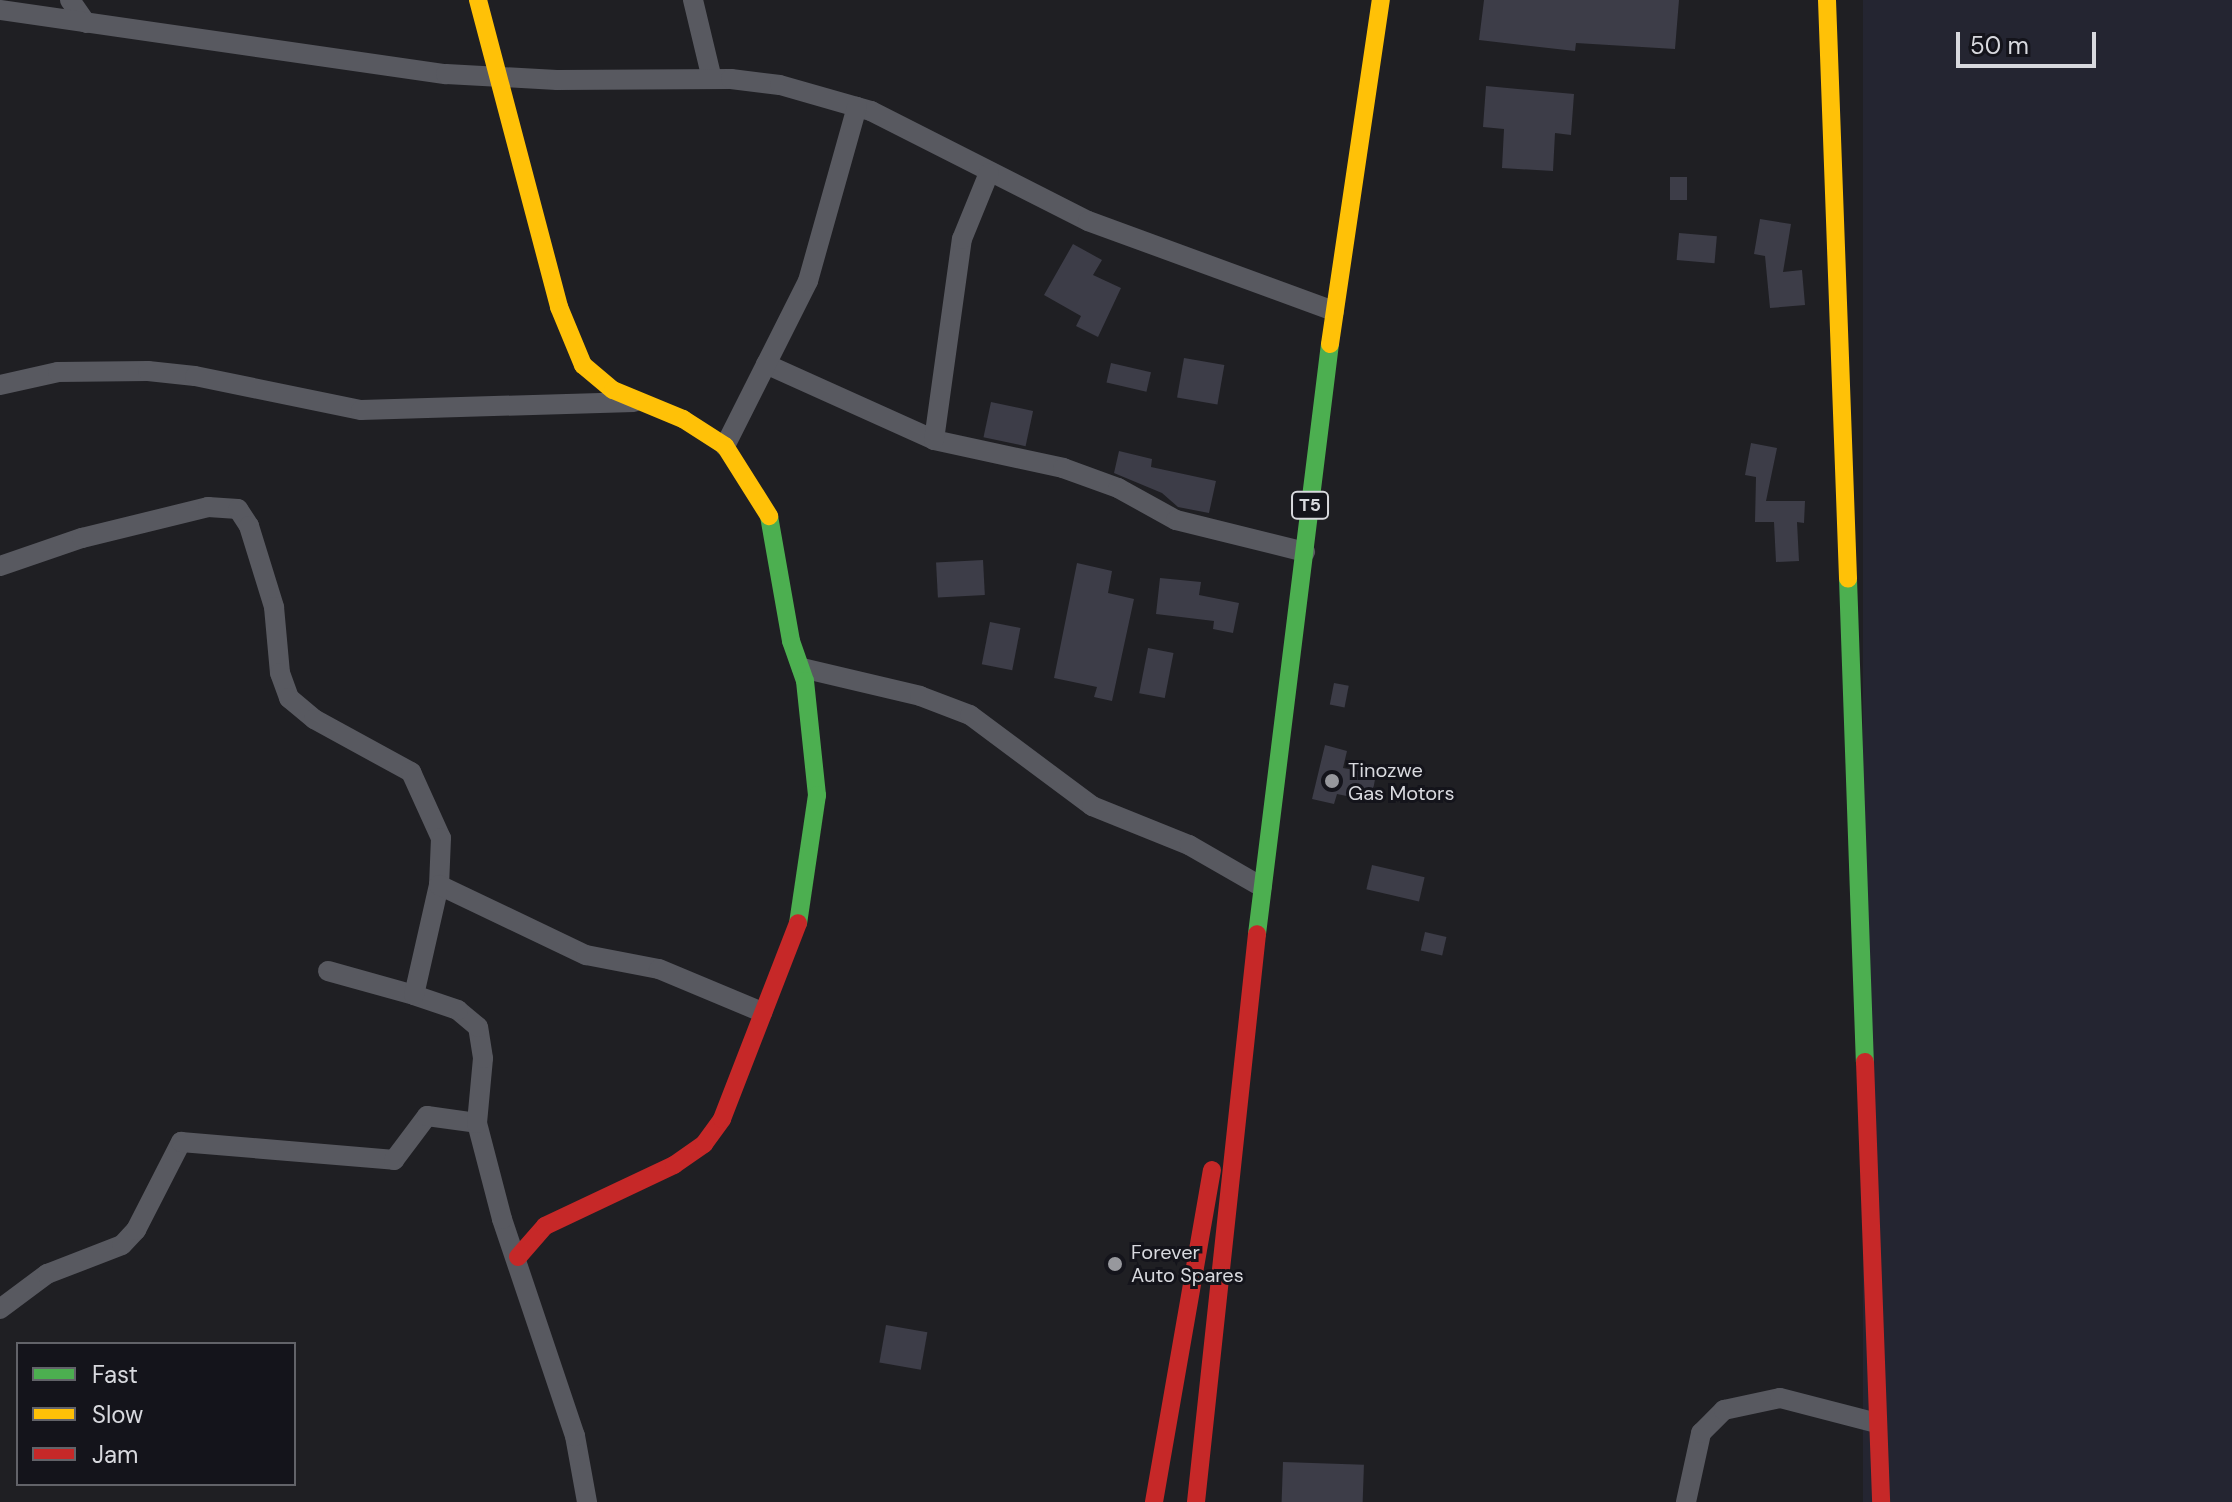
<!DOCTYPE html>
<style>
body{margin:0}
#map{position:relative;width:2232px;height:1502px;overflow:hidden;background:#1f1f23;font-family:"DM Sans",sans-serif}
div>[style]{position:absolute}
.built>*{inset:0;background:#242531;transform-origin:0 0}
.building>*{inset:0;background:#3d3d48;transform-origin:0 0}
.street>*{height:20px;margin:-10px;padding:0 10px;transform-origin:10px;border-radius:10px;background:#585960}
.fast>*{height:18px;margin:-9px;padding:0 9px;transform-origin:9px;border-radius:9px;background:#4caf50}
.slow>*{height:18px;margin:-9px;padding:0 9px;transform-origin:9px;border-radius:9px;background:#ffc107}
.jam>*{height:18px;margin:-9px;padding:0 9px;transform-origin:9px;border-radius:9px;background:#c62828}
.dots>*{width:22px;height:22px;translate:-50% -50%;box-sizing:border-box;border:4px solid #14141b;border-radius:50%}
span{translate:-50% -50%;white-space:nowrap;text-align:center;line-height:1.15;-webkit-text-stroke:6px #14141b;paint-order:stroke}
.shield-label span{padding:2px 6px;background:#14141b;border:2px solid;border-radius:6px;-webkit-text-stroke-width:0}
.shield-label{font-size:18px;color:#d8d9de;font-weight:700}
.poi-label{font-size:20px;color:#d8d9de}
.left{translate:0 -50%;text-align:left}
.legend{position:absolute;left:16px;top:1342px;width:280px;height:144px;box-sizing:border-box;background:#14141b;border:2px solid #626369;margin:0;padding:10px 14px;list-style:none;font-size:24px;color:#d8d9de}
.legend li{display:flex;align-items:center;gap:16px;height:40px}
.legend b{width:40px;border:2px solid #626369}
.scale{position:absolute;left:1956px;top:32px;width:140px;height:36px;box-sizing:border-box;border:4px solid #d8d9de;border-top:0;padding-left:10px;font-size:24px;line-height:28px;white-space:nowrap;color:#d8d9de;-webkit-text-stroke:6px #14141b;paint-order:stroke}
</style>
<div id="map">
<div class="built">
<div style="left:1863px;top:0;width:369px;height:1503px"></div>
</div>
<div class="building">
<div style="clip-path:polygon(1484px 0,1679px 0,1675px 49px,1576px 43px,1575px 51px,1479px 40px)"></div>
<div style="clip-path:polygon(1486px 86px,1574px 94px,1571px 135px,1555px 133px,1553px 171px,1502px 168px,1504px 129px,1483px 127px)"></div>
<div style="left:1670px;top:177px;width:17px;height:23px"></div>
<div style="clip-path:polygon(1760px 219px,1791px 224px,1783px 272px,1802px 270px,1805px 305px,1770px 308px,1765px 256px,1754px 254px)"></div>
<div style="left:1679px;top:233px;width:38px;height:27px;rotate:5deg"></div>
<div style="clip-path:polygon(1073px 244px,1102px 260px,1093px 275px,1121px 288px,1098px 337px,1076px 326px,1081px 316px,1044px 295px)"></div>
<div style="left:1184px;top:358px;width:41px;height:40px;rotate:10deg"></div>
<div style="left:1111px;top:363px;width:41px;height:20px;rotate:13deg"></div>
<div style="left:991px;top:402px;width:43px;height:36px;rotate:12deg"></div>
<div style="clip-path:polygon(1751px 443px,1777px 448px,1766px 501px,1805px 501px,1804px 523px,1797px 522px,1799px 561px,1776px 562px,1774px 522px,1755px 522px,1756px 477px,1745px 475px)"></div>
<div style="clip-path:polygon(1119px 451px,1152px 459px,1151px 467px,1216px 481px,1209px 513px,1178px 507px,1162px 493px,1114px 473px)"></div>
<div style="left:983px;top:560px;width:35px;height:47px;rotate:87deg"></div>
<div style="clip-path:polygon(1077px 563px,1112px 571px,1108px 593px,1134px 599px,1112px 701px,1094px 697px,1097px 687px,1054px 678px)"></div>
<div style="clip-path:polygon(1160px 578px,1201px 582px,1199px 595px,1239px 603px,1233px 633px,1213px 629px,1214px 621px,1156px 614px)"></div>
<div style="left:990px;top:622px;width:31px;height:43px;rotate:11deg"></div>
<div style="left:1148px;top:648px;width:26px;height:46px;rotate:11deg"></div>
<div style="left:1334px;top:683px;width:15px;height:22px;rotate:11deg"></div>
<div style="clip-path:polygon(1325px 745px,1347px 751px,1343px 768px,1376px 774px,1371px 801px,1337px 794px,1334px 804px,1312px 799px)"></div>
<div style="left:1372px;top:865px;width:54px;height:25px;rotate:13deg"></div>
<div style="left:1425px;top:932px;width:22px;height:19px;rotate:13deg"></div>
<div style="left:886px;top:1325px;width:42px;height:38px;rotate:10deg"></div>
<div style="left:1283px;top:1462px;width:81px;height:40px;rotate:2deg"></div>
</div>
<div class="street">
<div style="left:70px;top:0;width:28px;rotate:55deg"></div>
<div style="left:693px;top:0;width:81px;rotate:76.5deg"></div>
<div style="left:0;top:10px;width:451px;rotate:8.2deg"></div>
<div style="left:446px;top:74px;width:111px;rotate:3.1deg"></div>
<div style="left:557px;top:80px;width:174px;rotate:-0.3deg"></div>
<div style="left:731px;top:79px;width:49px;rotate:7deg"></div>
<div style="left:780px;top:85px;width:95px;rotate:15.9deg"></div>
<div style="left:871px;top:111px;width:243px;rotate:26.9deg"></div>
<div style="left:1088px;top:221px;width:262px;rotate:20.1deg"></div>
<div style="left:766px;top:364px;width:184px;rotate:24.3deg"></div>
<div style="left:934px;top:440px;width:132px;rotate:12.2deg"></div>
<div style="left:1063px;top:468px;width:59px;rotate:20deg"></div>
<div style="left:1118px;top:488px;width:66px;rotate:28.9deg"></div>
<div style="left:1176px;top:520px;width:133px;rotate:13.9deg"></div>
<div style="left:0;top:385px;width:59px;rotate:-12.6deg"></div>
<div style="left:58px;top:372px;width:90px;rotate:-0.6deg"></div>
<div style="left:148px;top:371px;width:47px;rotate:6.1deg"></div>
<div style="left:195px;top:376px;width:169px;rotate:11.6deg"></div>
<div style="left:361px;top:410px;width:273px;rotate:-1.7deg"></div>
<div style="left:934px;top:440px;width:203px;rotate:-82.1deg"></div>
<div style="left:962px;top:239px;width:71px;rotate:-67.8deg"></div>
<div style="left:725px;top:446px;width:185px;rotate:-63.3deg"></div>
<div style="left:808px;top:281px;width:181px;rotate:-74.3deg"></div>
<div style="left:0;top:566px;width:87px;rotate:-18.9deg"></div>
<div style="left:82px;top:538px;width:130px;rotate:-13.8deg"></div>
<div style="left:208px;top:507px;width:30px;rotate:4deg"></div>
<div style="left:238px;top:509px;width:20px;rotate:57deg"></div>
<div style="left:249px;top:526px;width:85px;rotate:72.8deg"></div>
<div style="left:274px;top:607px;width:66px;rotate:84.8deg"></div>
<div style="left:280px;top:673px;width:27px;rotate:70deg"></div>
<div style="left:289px;top:698px;width:33px;rotate:40deg"></div>
<div style="left:314px;top:719px;width:111px;rotate:28.7deg"></div>
<div style="left:411px;top:772px;width:72px;rotate:65.6deg"></div>
<div style="left:441px;top:838px;width:47px;rotate:92.4deg"></div>
<div style="left:802px;top:668px;width:121px;rotate:13.3deg"></div>
<div style="left:920px;top:696px;width:53px;rotate:20.8deg"></div>
<div style="left:970px;top:715px;width:152px;rotate:36.7deg"></div>
<div style="left:1092px;top:806px;width:105px;rotate:21.9deg"></div>
<div style="left:1189px;top:845px;width:84px;rotate:29.9deg"></div>
<div style="left:328px;top:971px;width:89px;rotate:15.6deg"></div>
<div style="left:0;top:1309px;width:59px;rotate:-36.7deg"></div>
<div style="left:47px;top:1274px;width:80px;rotate:-21.1deg"></div>
<div style="left:122px;top:1245px;width:21px;rotate:-47deg"></div>
<div style="left:136px;top:1230px;width:99px;rotate:-62.9deg"></div>
<div style="left:181px;top:1142px;width:214px;rotate:4.8deg"></div>
<div style="left:394px;top:1160px;width:55px;rotate:-53.1deg"></div>
<div style="left:427px;top:1116px;width:50px;rotate:8deg"></div>
<div style="left:587px;top:1502px;width:67px;rotate:-100.3deg"></div>
<div style="left:575px;top:1436px;width:229px;rotate:-108.6deg"></div>
<div style="left:502px;top:1219px;width:99px;rotate:-104.6deg"></div>
<div style="left:477px;top:1123px;width:65px;rotate:-84.7deg"></div>
<div style="left:483px;top:1058px;width:31px;rotate:-99deg"></div>
<div style="left:478px;top:1027px;width:26px;rotate:-140deg"></div>
<div style="left:458px;top:1010px;width:46px;rotate:-161.2deg"></div>
<div style="left:414px;top:995px;width:113px;rotate:-77.2deg"></div>
<div style="left:439px;top:885px;width:163px;rotate:25.5deg"></div>
<div style="left:586px;top:955px;width:74px;rotate:10.9deg"></div>
<div style="left:659px;top:969px;width:112px;rotate:22.7deg"></div>
<div style="left:1686px;top:1502px;width:71px;rotate:-77.7deg"></div>
<div style="left:1701px;top:1433px;width:33px;rotate:-45deg"></div>
<div style="left:1724px;top:1410px;width:57px;rotate:-12.1deg"></div>
<div style="left:1780px;top:1398px;width:100px;rotate:14.5deg"></div>
</div>
<div class="fast">
<div style="left:769px;top:516px;width:127px;rotate:80deg"></div>
<div style="left:791px;top:641px;width:42px;rotate:70.7deg"></div>
<div style="left:805px;top:681px;width:115px;rotate:84deg"></div>
<div style="left:817px;top:795px;width:129px;rotate:98.4deg"></div>
<div style="left:1848px;top:579px;width:483px;rotate:88deg"></div>
<div style="left:1257px;top:934px;width:594px;rotate:-82.95deg"></div>
</div>
<div class="slow">
<div style="left:478px;top:0;width:318px;rotate:75.2deg"></div>
<div style="left:559px;top:307px;width:63px;rotate:67.5deg"></div>
<div style="left:583px;top:365px;width:39px;rotate:40deg"></div>
<div style="left:613px;top:390px;width:76px;rotate:22.5deg"></div>
<div style="left:683px;top:419px;width:50px;rotate:32.7deg"></div>
<div style="left:725px;top:446px;width:83px;rotate:57.8deg"></div>
<div style="left:1827px;top:0;width:579px;rotate:87.92deg"></div>
<div style="left:1330px;top:344px;width:348px;rotate:-81.6deg"></div>
</div>
<div class="jam">
<div style="left:1865px;top:1062px;width:440px;rotate:87.9deg"></div>
<div style="left:518px;top:1257px;width:41px;rotate:-48.9deg"></div>
<div style="left:545px;top:1226px;width:143px;rotate:-25.3deg"></div>
<div style="left:674px;top:1165px;width:37px;rotate:-35deg"></div>
<div style="left:704px;top:1144px;width:31px;rotate:-54deg"></div>
<div style="left:722px;top:1119px;width:210px;rotate:-68.8deg"></div>
<div style="left:1154px;top:1502px;width:337px;rotate:-80.1deg"></div>
<div style="left:1196px;top:1502px;width:571px;rotate:-83.87deg"></div>
</div>
<div class="dots">
<div style="left:1332px;top:781px;background:#97989d"></div>
<div style="left:1115px;top:1264px;background:#97989d"></div>
</div>
<div class="shield-label">
<span style="left:1310px;top:505px">T5</span>
</div>
<div class="poi-label">
<span class="left" style="left:1348px;top:782px">Tinozwe<br>Gas Motors</span>
<span class="left" style="left:1131px;top:1264px">Forever<br>Auto Spares</span>
</div>
<ul class="legend">
<li><b style="height:10px;background:#4caf50"></b>Fast</li>
<li><b style="height:10px;background:#ffc107"></b>Slow</li>
<li><b style="height:10px;background:#c62828"></b>Jam</li>
</ul>
<div class="scale">50 m</div>
</div>
